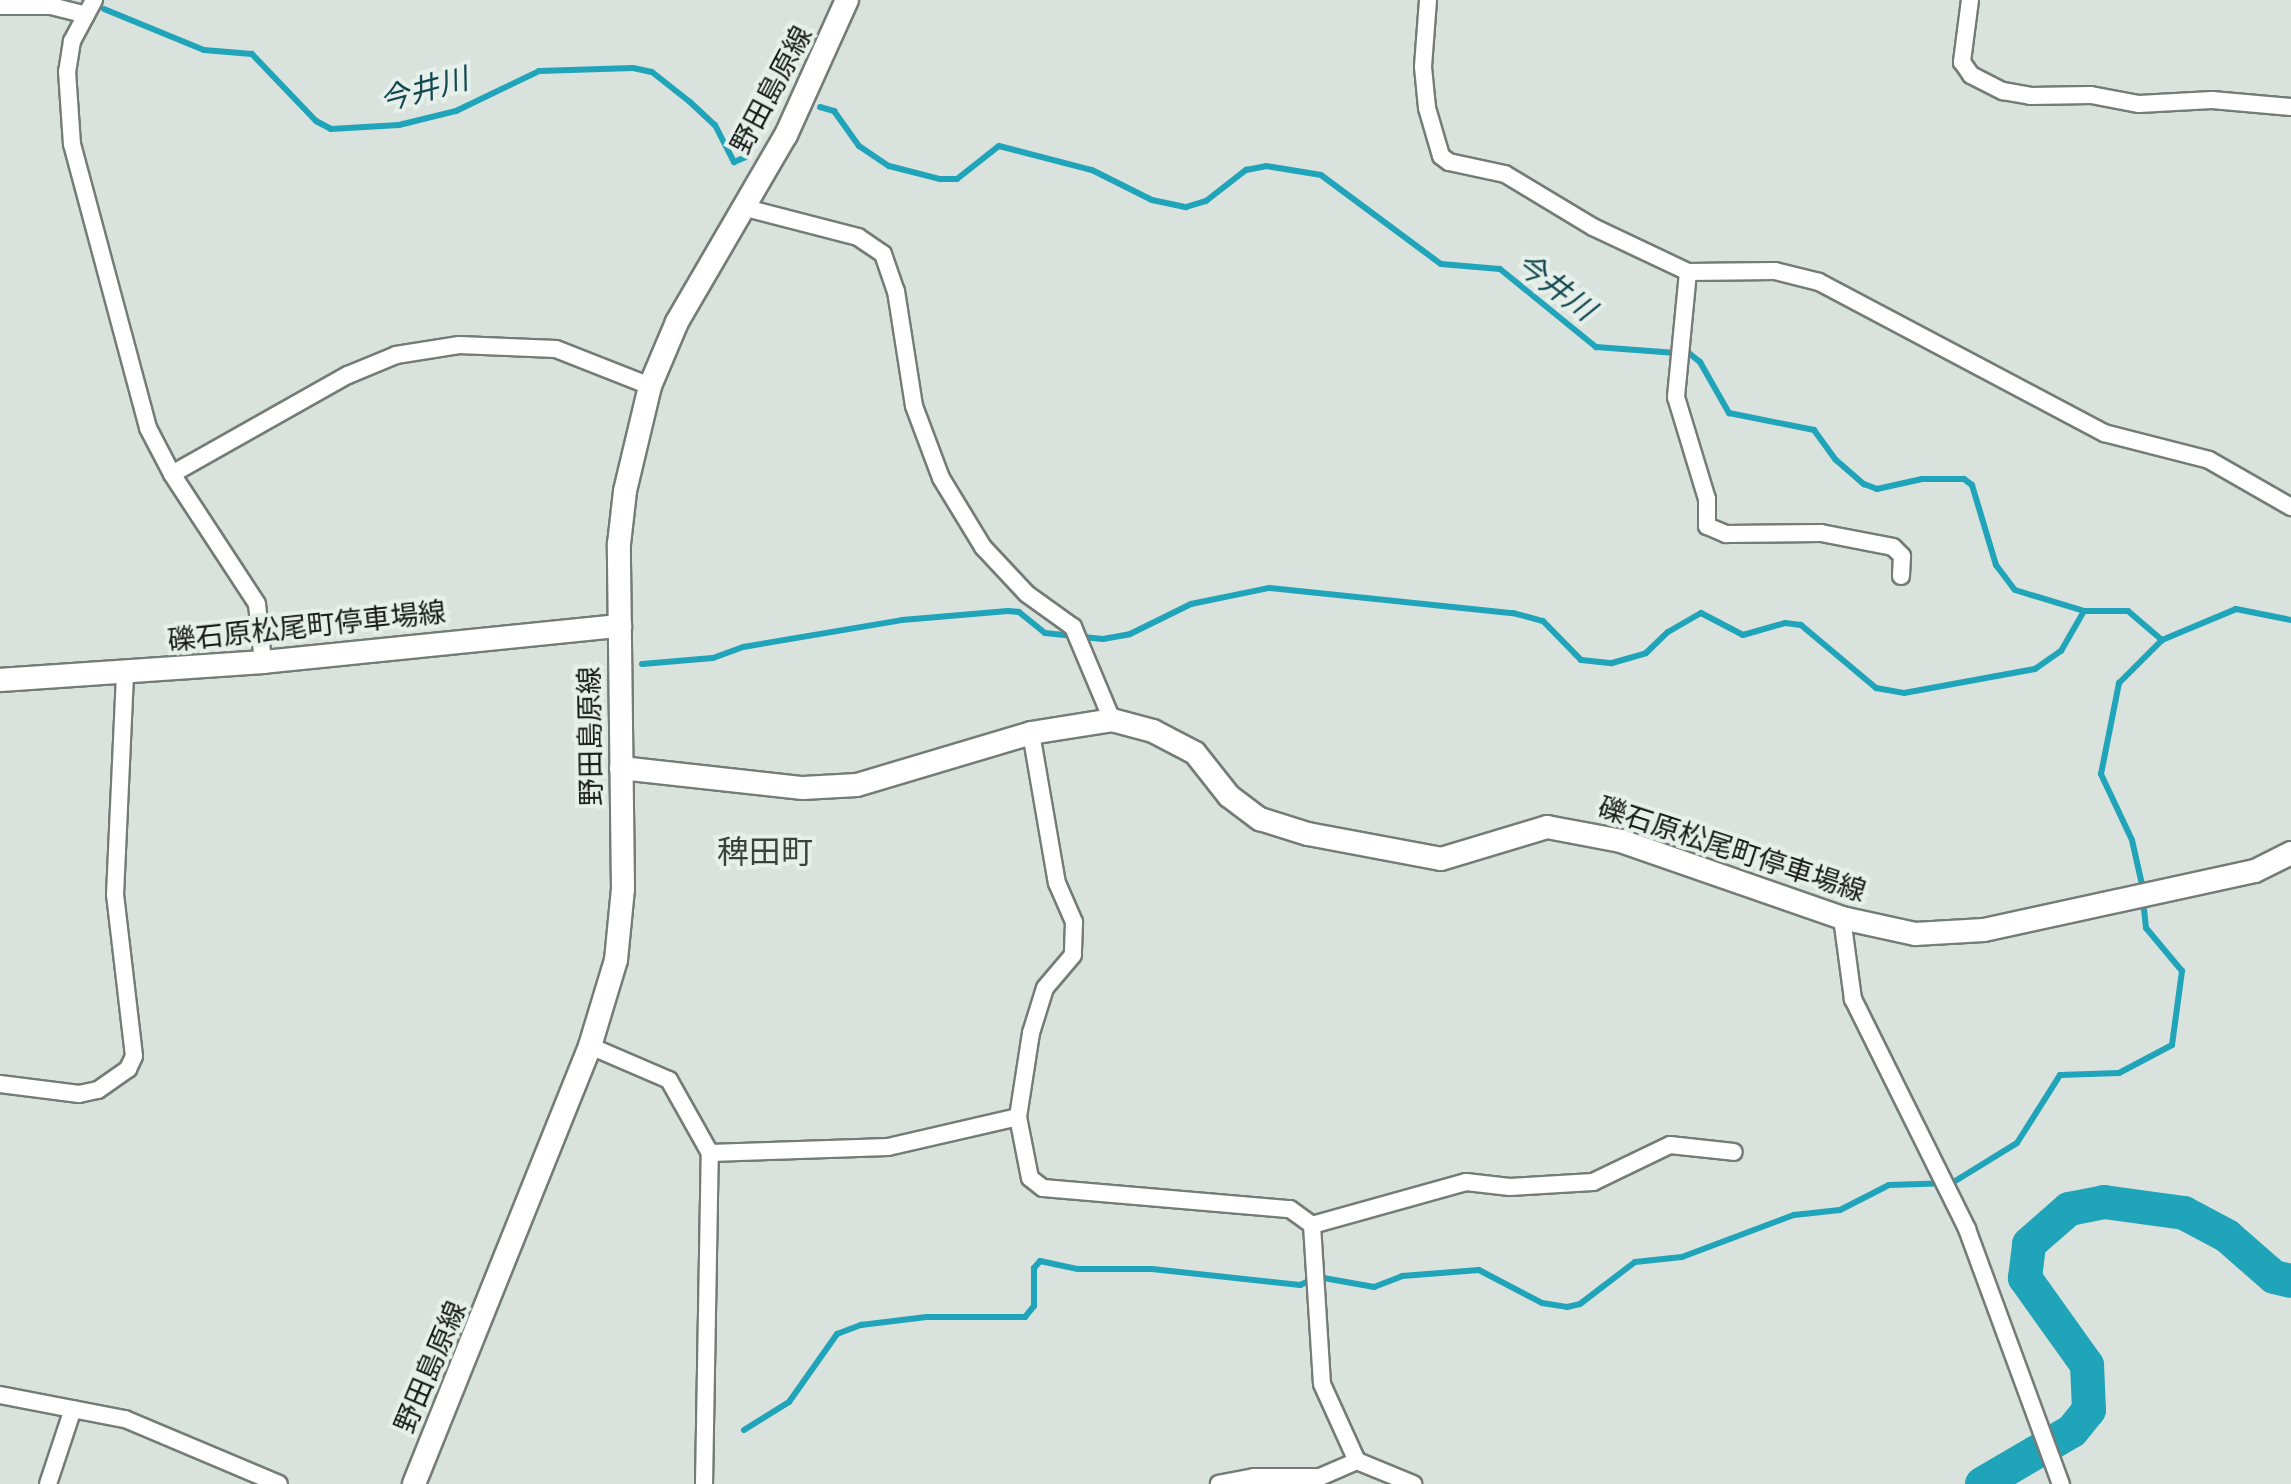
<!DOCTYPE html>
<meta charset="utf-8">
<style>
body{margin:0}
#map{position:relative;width:2291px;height:1484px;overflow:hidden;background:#d9e2dc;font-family:"Fira Sans","Noto Sans JP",sans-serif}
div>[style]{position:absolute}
.stream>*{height:6px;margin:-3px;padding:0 3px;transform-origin:3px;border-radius:3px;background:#20a4b9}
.river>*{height:34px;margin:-17px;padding:0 17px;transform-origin:17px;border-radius:17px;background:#20a4b9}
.roads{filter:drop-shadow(2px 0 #747c77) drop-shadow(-2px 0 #747c77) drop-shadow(0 2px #747c77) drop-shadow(0 -2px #747c77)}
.street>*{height:16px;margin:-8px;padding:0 8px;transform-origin:8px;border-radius:8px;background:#fff}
.secondary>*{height:22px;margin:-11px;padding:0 11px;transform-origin:11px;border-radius:11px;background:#fff}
span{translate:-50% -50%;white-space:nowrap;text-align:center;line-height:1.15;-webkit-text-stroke:8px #e6efea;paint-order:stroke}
.street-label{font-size:28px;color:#181b19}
.water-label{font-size:30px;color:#134850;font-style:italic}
.quarter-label{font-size:32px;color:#3b423e}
</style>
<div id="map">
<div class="stream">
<div style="left:104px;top:9px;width:108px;rotate:22.3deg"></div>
<div style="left:204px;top:50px;width:48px;rotate:4.8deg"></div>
<div style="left:252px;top:54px;width:93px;rotate:46.3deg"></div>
<div style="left:316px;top:121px;width:17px;rotate:28deg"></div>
<div style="left:331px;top:129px;width:68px;rotate:-3.4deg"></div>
<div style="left:399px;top:125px;width:59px;rotate:-13.8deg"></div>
<div style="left:456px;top:111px;width:92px;rotate:-25.7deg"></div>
<div style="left:539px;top:71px;width:94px;rotate:-1.8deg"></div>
<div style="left:633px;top:68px;width:19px;rotate:12deg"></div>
<div style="left:652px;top:72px;width:48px;rotate:38.3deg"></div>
<div style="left:690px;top:102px;width:34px;rotate:43deg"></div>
<div style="left:715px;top:125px;width:42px;rotate:62.8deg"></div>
<div style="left:734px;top:162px;width:13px;rotate:-23deg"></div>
<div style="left:820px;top:107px;width:15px;rotate:16deg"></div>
<div style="left:834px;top:111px;width:43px;rotate:54.5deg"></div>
<div style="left:859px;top:146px;width:36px;rotate:34deg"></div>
<div style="left:889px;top:166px;width:53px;rotate:14.3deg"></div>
<div style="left:940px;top:179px;width:17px"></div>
<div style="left:957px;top:179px;width:53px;rotate:-38.2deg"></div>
<div style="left:999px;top:146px;width:96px;rotate:14.5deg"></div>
<div style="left:1092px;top:170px;width:67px;rotate:26.6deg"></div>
<div style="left:1152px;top:200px;width:35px;rotate:12deg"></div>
<div style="left:1186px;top:207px;width:21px;rotate:-17deg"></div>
<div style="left:1206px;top:201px;width:51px;rotate:-37.8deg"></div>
<div style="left:1246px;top:170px;width:20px;rotate:-11deg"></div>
<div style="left:1266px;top:166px;width:56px;rotate:9.3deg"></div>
<div style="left:1321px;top:175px;width:149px;rotate:36.6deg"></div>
<div style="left:1441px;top:264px;width:59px;rotate:4.8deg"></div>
<div style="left:1500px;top:269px;width:124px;rotate:39.1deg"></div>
<div style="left:1596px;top:347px;width:94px;rotate:4.3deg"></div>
<div style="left:1690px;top:354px;width:13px;rotate:39deg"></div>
<div style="left:1700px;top:362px;width:59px;rotate:60.4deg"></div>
<div style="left:1729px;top:413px;width:87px;rotate:11.3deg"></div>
<div style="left:1814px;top:430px;width:37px;rotate:54deg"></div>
<div style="left:1836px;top:460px;width:37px;rotate:41deg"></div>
<div style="left:1864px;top:484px;width:14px;rotate:21deg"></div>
<div style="left:1877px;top:489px;width:46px;rotate:-12.5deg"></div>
<div style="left:1922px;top:479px;width:42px"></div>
<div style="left:1964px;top:479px;width:10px;rotate:37deg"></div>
<div style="left:1972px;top:485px;width:84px;rotate:73.3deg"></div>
<div style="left:1996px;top:565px;width:31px;rotate:53deg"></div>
<div style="left:2015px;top:590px;width:72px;rotate:16.9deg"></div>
<div style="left:2084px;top:611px;width:44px"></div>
<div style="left:2128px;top:611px;width:45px;rotate:40.5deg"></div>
<div style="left:2162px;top:640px;width:80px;rotate:-22.7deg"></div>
<div style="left:2236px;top:609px;width:56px;rotate:11.3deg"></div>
<div style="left:642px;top:664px;width:71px;rotate:-4.8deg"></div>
<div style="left:713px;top:658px;width:32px;rotate:-20deg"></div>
<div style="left:743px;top:647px;width:161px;rotate:-9.6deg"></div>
<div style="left:902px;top:620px;width:106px;rotate:-4.9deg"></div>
<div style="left:1008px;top:611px;width:11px;rotate:5deg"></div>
<div style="left:1019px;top:612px;width:33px;rotate:39deg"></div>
<div style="left:1045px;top:633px;width:58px;rotate:5.9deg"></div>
<div style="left:1103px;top:639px;width:27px;rotate:-10deg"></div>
<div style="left:1130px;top:634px;width:68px;rotate:-26.2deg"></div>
<div style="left:1191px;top:604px;width:80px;rotate:-11.6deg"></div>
<div style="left:1269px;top:588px;width:245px;rotate:5.9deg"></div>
<div style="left:1513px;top:613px;width:31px;rotate:15deg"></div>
<div style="left:1543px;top:621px;width:54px;rotate:45.7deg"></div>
<div style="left:1581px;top:660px;width:31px;rotate:6deg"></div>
<div style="left:1612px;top:663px;width:35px;rotate:-16deg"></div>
<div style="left:1646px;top:653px;width:30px;rotate:-44deg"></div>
<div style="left:1668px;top:632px;width:38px;rotate:-30deg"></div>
<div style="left:1701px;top:613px;width:47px;rotate:27.6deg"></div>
<div style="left:1743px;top:635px;width:44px;rotate:-15.9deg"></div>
<div style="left:1785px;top:623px;width:16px;rotate:7deg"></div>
<div style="left:1801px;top:625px;width:98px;rotate:40deg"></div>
<div style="left:1876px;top:688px;width:28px;rotate:10deg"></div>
<div style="left:1904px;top:693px;width:133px;rotate:-10.4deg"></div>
<div style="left:2035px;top:669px;width:32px;rotate:-35deg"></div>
<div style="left:2061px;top:651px;width:46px;rotate:-60.1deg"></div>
<div style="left:2143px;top:889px;width:50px;rotate:-102.7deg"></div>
<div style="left:2132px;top:840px;width:73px;rotate:-115.2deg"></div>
<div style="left:2101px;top:774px;width:93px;rotate:-78.8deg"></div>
<div style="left:2119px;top:683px;width:61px;rotate:-45deg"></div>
<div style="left:744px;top:1430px;width:53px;rotate:-31.9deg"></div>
<div style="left:789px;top:1402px;width:83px;rotate:-54.8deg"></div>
<div style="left:837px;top:1334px;width:26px;rotate:-21deg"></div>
<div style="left:861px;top:1325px;width:66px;rotate:-6.9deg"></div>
<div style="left:927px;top:1317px;width:98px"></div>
<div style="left:1025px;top:1317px;width:14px;rotate:-51deg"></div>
<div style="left:1034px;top:1306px;width:38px;rotate:-90deg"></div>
<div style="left:1034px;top:1268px;width:9px;rotate:-49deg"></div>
<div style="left:1040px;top:1261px;width:39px;rotate:12deg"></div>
<div style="left:1078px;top:1269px;width:74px"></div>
<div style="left:1152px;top:1269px;width:149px;rotate:6.2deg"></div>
<div style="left:1300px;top:1285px;width:20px;rotate:-24deg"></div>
<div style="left:1318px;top:1277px;width:57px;rotate:10.1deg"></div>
<div style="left:1374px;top:1287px;width:30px;rotate:-21deg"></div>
<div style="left:1402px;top:1276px;width:77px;rotate:-4.5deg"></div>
<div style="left:1479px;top:1270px;width:71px;rotate:27.6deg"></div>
<div style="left:1542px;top:1303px;width:25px;rotate:9deg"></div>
<div style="left:1567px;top:1307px;width:13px;rotate:-13deg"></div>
<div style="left:1580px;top:1304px;width:69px;rotate:-37.4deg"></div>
<div style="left:1635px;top:1262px;width:47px;rotate:-6.1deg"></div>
<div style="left:1682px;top:1257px;width:120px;rotate:-20.6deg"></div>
<div style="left:1794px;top:1215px;width:46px;rotate:-6.2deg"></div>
<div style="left:1840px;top:1210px;width:55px;rotate:-27deg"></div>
<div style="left:1889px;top:1185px;width:63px;rotate:-1.8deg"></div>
<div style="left:1952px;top:1183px;width:76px;rotate:-31.6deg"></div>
<div style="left:2017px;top:1143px;width:80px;rotate:-57.7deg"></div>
<div style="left:2060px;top:1075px;width:59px;rotate:-1.9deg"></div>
<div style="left:2119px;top:1073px;width:60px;rotate:-27.8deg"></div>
<div style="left:2172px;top:1045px;width:75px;rotate:-82.3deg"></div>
<div style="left:2182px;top:971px;width:56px;rotate:-129.9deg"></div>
<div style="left:2146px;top:928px;width:28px;rotate:-96deg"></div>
</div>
<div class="river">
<div style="left:1982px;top:1484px;width:104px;rotate:-30.5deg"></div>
<div style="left:2072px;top:1431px;width:27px;rotate:-51deg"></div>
<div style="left:2089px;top:1410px;width:45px;rotate:-92.5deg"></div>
<div style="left:2087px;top:1365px;width:107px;rotate:-125.5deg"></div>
<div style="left:2025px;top:1278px;width:34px;rotate:-83deg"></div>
<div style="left:2029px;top:1244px;width:53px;rotate:-41.2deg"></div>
<div style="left:2069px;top:1209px;width:36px;rotate:-11deg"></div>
<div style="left:2104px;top:1202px;width:81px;rotate:7.8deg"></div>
<div style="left:2184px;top:1213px;width:49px;rotate:28.1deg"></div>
<div style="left:2227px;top:1236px;width:62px;rotate:41.1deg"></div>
<div style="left:2274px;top:1277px;width:17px;rotate:13deg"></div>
</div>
<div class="roads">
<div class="street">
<div style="left:94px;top:0;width:47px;rotate:118.2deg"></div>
<div style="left:72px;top:41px;width:30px;rotate:99deg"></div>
<div style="left:67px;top:71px;width:73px;rotate:86.1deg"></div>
<div style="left:72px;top:144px;width:294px;rotate:75deg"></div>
<div style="left:148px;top:428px;width:52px;rotate:62.4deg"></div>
<div style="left:172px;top:474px;width:155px;rotate:56.8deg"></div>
<div style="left:257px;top:604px;width:58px;rotate:84.1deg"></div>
<div style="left:1428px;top:0;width:67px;rotate:94.3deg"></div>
<div style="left:1423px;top:67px;width:41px;rotate:84.4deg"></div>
<div style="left:1427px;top:108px;width:50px;rotate:73.7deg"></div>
<div style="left:1441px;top:156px;width:10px;rotate:37deg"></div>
<div style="left:1449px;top:162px;width:57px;rotate:12.1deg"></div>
<div style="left:1505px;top:174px;width:103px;rotate:31.1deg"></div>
<div style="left:1593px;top:227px;width:105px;rotate:25.3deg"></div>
<div style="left:1688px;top:272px;width:87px;rotate:-0.7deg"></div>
<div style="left:1775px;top:271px;width:45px;rotate:14deg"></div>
<div style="left:1819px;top:282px;width:323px;rotate:27.9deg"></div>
<div style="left:2104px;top:433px;width:108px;rotate:14.4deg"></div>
<div style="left:2209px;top:460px;width:95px;rotate:29.8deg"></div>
<div style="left:1970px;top:0;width:63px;rotate:97.4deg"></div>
<div style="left:1962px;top:62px;width:16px;rotate:55deg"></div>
<div style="left:1971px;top:75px;width:36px;rotate:27deg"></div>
<div style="left:2003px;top:91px;width:27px;rotate:10deg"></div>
<div style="left:2030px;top:96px;width:61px;rotate:-0.9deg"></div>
<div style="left:2091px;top:95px;width:49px;rotate:10.6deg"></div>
<div style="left:2139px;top:104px;width:73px;rotate:-3.1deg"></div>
<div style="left:2212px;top:100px;width:79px;rotate:5.1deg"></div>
<div style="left:0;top:6px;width:51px"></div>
<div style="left:51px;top:6px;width:36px;rotate:14deg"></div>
<div style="left:742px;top:207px;width:120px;rotate:14.5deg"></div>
<div style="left:858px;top:237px;width:30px;rotate:34deg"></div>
<div style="left:883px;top:254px;width:39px;rotate:71deg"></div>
<div style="left:896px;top:291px;width:116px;rotate:81.1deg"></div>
<div style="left:914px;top:406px;width:77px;rotate:69.4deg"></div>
<div style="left:941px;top:478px;width:81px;rotate:58.7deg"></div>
<div style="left:983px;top:547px;width:64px;rotate:46.9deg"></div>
<div style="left:1027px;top:594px;width:57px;rotate:35.7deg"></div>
<div style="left:1073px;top:627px;width:101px;rotate:67.2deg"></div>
<div style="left:1688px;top:272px;width:126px;rotate:95.5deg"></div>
<div style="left:1676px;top:397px;width:107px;rotate:73.1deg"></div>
<div style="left:1707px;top:499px;width:27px;rotate:90deg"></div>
<div style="left:1707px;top:526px;width:21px;rotate:23deg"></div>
<div style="left:1726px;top:534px;width:95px;rotate:-0.6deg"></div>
<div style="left:1821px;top:533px;width:73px;rotate:11deg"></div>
<div style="left:1893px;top:547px;width:13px;rotate:45deg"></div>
<div style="left:1902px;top:556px;width:20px;rotate:93deg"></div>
<div style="left:172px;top:474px;width:202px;rotate:-29.4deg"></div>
<div style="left:348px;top:375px;width:52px;rotate:-22.6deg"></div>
<div style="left:396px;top:355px;width:64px;rotate:-9deg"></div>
<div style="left:459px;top:345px;width:97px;rotate:2.4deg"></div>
<div style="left:556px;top:349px;width:101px;rotate:21.5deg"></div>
<div style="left:1031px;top:733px;width:152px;rotate:80.2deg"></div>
<div style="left:1057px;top:883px;width:43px;rotate:66.4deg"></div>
<div style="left:1074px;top:922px;width:33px;rotate:92deg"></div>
<div style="left:1073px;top:955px;width:43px;rotate:130.3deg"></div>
<div style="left:1045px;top:988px;width:47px;rotate:107.3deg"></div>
<div style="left:1031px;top:1033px;width:85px;rotate:98.8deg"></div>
<div style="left:1018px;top:1117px;width:62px;rotate:78.9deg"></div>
<div style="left:1030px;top:1178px;width:16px;rotate:38deg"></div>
<div style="left:1043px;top:1188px;width:248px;rotate:4.9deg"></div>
<div style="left:1290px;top:1209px;width:27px;rotate:36deg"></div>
<div style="left:1312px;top:1225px;width:159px;rotate:86.4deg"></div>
<div style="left:1322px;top:1384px;width:85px;rotate:65.6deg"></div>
<div style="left:1357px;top:1461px;width:40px;rotate:156.6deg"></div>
<div style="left:1320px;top:1477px;width:66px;rotate:180deg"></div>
<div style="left:1254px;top:1477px;width:36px;rotate:169deg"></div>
<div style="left:1842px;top:918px;width:82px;rotate:82.3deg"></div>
<div style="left:1853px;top:999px;width:257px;rotate:63.6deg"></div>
<div style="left:1967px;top:1229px;width:272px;rotate:69.8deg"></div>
<div style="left:590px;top:1046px;width:86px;rotate:23.3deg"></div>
<div style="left:669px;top:1080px;width:84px;rotate:60.7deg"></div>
<div style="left:0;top:1084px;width:80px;rotate:7.2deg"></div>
<div style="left:79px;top:1094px;width:19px;rotate:-12deg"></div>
<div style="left:98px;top:1090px;width:37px;rotate:-35deg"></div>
<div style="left:128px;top:1069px;width:14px;rotate:-65deg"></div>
<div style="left:134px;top:1056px;width:162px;rotate:-96.7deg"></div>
<div style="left:115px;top:895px;width:221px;rotate:-87.4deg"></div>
<div style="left:1312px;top:1225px;width:160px;rotate:-15.6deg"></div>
<div style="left:1466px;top:1182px;width:44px;rotate:6.5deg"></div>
<div style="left:1510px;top:1187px;width:83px;rotate:-3.4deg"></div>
<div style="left:1593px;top:1182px;width:85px;rotate:-25.7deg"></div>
<div style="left:1670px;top:1145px;width:64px;rotate:6.2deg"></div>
<div style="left:0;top:1395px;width:127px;rotate:10.9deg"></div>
<div style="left:125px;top:1419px;width:167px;rotate:22.9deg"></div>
<div style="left:1357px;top:1461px;width:61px;rotate:22.3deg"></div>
<div style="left:48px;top:1484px;width:79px;rotate:-71.6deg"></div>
<div style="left:704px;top:1484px;width:331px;rotate:-89deg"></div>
<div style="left:710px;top:1153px;width:178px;rotate:-1.9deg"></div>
<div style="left:888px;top:1147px;width:133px;rotate:-13deg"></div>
</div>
<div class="secondary">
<div style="left:0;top:680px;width:264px;rotate:-3.9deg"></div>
<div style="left:263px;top:662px;width:359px;rotate:-5.8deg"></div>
<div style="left:621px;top:768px;width:183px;rotate:6.3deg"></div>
<div style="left:803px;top:788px;width:54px;rotate:-3.2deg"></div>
<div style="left:857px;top:785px;width:182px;rotate:-16.6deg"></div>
<div style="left:1031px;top:733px;width:82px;rotate:-9.1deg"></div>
<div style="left:1112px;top:720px;width:42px;rotate:15deg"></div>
<div style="left:1153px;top:731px;width:47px;rotate:27.6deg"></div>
<div style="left:1195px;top:753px;width:55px;rotate:51.7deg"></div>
<div style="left:1229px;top:796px;width:39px;rotate:37deg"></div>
<div style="left:1260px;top:819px;width:50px;rotate:17.4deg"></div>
<div style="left:1308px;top:834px;width:135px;rotate:10.6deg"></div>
<div style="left:1441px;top:859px;width:111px;rotate:-16.8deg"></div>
<div style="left:1547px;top:827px;width:75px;rotate:10.7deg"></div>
<div style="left:1621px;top:841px;width:234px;rotate:19.2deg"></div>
<div style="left:1842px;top:918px;width:75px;rotate:12.4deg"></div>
<div style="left:1915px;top:934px;width:69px;rotate:-3.3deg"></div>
<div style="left:1984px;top:930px;width:277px;rotate:-12.3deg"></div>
<div style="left:2255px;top:871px;width:40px;rotate:-26.6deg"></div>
<div style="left:414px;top:1484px;width:472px;rotate:-68.1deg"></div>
<div style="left:590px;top:1046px;width:90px;rotate:-73.2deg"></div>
<div style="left:616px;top:960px;width:71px;rotate:-84.4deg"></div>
<div style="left:623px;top:889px;width:345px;rotate:-90.7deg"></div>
<div style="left:619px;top:544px;width:53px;rotate:-83.5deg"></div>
<div style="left:625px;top:491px;width:108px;rotate:-76.6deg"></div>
<div style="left:650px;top:386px;width:69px;rotate:-67.1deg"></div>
<div style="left:677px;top:322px;width:216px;rotate:-59.8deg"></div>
<div style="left:786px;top:135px;width:148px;rotate:-65.7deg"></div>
</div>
</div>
<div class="street-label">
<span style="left:772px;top:90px;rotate:-62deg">野田島原線</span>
<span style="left:307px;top:627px;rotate:-6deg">礫石原松尾町停車場線</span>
<span style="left:591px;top:736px;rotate:-91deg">野田島原線</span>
<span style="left:1732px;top:850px;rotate:18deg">礫石原松尾町停車場線</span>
<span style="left:431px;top:1367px;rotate:-67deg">野田島原線</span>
</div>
<div class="water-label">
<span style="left:424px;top:90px;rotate:-15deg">今井川</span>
<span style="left:1555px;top:287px;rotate:37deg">今井川</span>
</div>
<div class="quarter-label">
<span style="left:765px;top:852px">稗田町</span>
</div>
</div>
